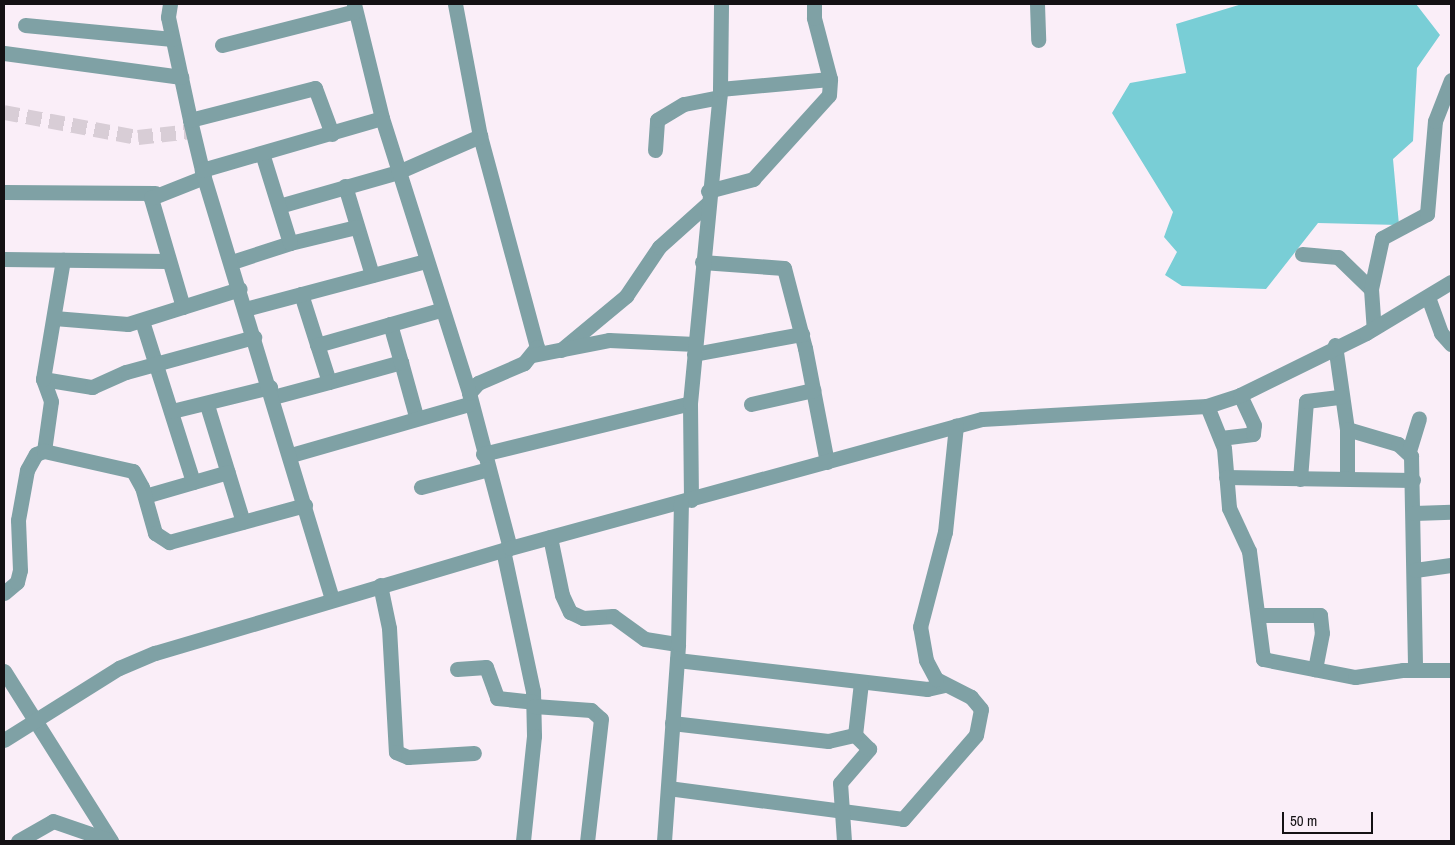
<!DOCTYPE html>
<style>
body{margin:0}
#map{position:relative;width:1455px;height:845px;overflow:hidden;background:#faeef8;font-family:"Archivo Narrow",sans-serif}
div>[style]{position:absolute}
.water>*{inset:0;background:#79ced6}
.minor-tunnel>*{height:15px;margin-top:-7.5px;transform-origin:0;background:repeating-linear-gradient(90deg,#d8cdd6 0 15px,transparent 0 23px)}
.minor>*{height:15px;margin:-7.5px;padding:0 7.5px;transform-origin:7.5px;border-radius:7.5px;background:#7fa1a5}
span{translate:-50% -50%;white-space:nowrap;text-align:center;line-height:1.15;-webkit-text-stroke:5px #faeef8;paint-order:stroke}
.frame{position:absolute;inset:0;border:5px solid #141114;pointer-events:none}
.scale{position:absolute;left:1282px;top:812px;width:91px;height:22px;box-sizing:border-box;border:2px solid #141114;border-top:0;padding-left:6px;font-size:15px;line-height:18px;white-space:nowrap;color:#141114;-webkit-text-stroke:4px #faeef8;paint-order:stroke}
</style>
<div id="map">
<div class="water">
<div style="clip-path:polygon(1242px 4px,1416px 4px,1440px 35px,1417px 68px,1413px 141px,1393px 159px,1399px 225px,1318px 223px,1266px 289px,1182px 286px,1165px 275px,1177px 252px,1164px 237px,1173px 212px,1112px 113px,1130px 83px,1186px 73px,1176px 24px)"></div>
</div>
<div class="minor-tunnel">
<div style="left:4px;top:112px;width:136px;rotate:10.6deg"></div>
<div style="left:138px;top:137px;width:54px;rotate:-6.3deg"></div>
</div>
<div class="minor">
<div style="left:170px;top:4px;width:13px;rotate:99deg"></div>
<div style="left:168px;top:17px;width:105px;rotate:77.9deg"></div>
<div style="left:354px;top:4px;width:117px;rotate:76.2deg"></div>
<div style="left:455px;top:4px;width:134px;rotate:79.3deg"></div>
<div style="left:480px;top:136px;width:219px;rotate:74.9deg"></div>
<div style="left:537px;top:347px;width:21px;rotate:129deg"></div>
<div style="left:524px;top:363px;width:50px;rotate:156.5deg"></div>
<div style="left:478px;top:383px;width:13px;rotate:132deg"></div>
<div style="left:469px;top:393px;width:160px;rotate:75.2deg"></div>
<div style="left:1037px;top:4px;width:36px;rotate:88deg"></div>
<div style="left:25px;top:25px;width:148px;rotate:5.4deg"></div>
<div style="left:222px;top:45px;width:137px;rotate:-14.3deg"></div>
<div style="left:4px;top:53px;width:179px;rotate:7.7deg"></div>
<div style="left:720px;top:89px;width:110px;rotate:-5.2deg"></div>
<div style="left:655px;top:150px;width:30px;rotate:-86deg"></div>
<div style="left:657px;top:120px;width:31px;rotate:-31deg"></div>
<div style="left:684px;top:104px;width:36px;rotate:-11deg"></div>
<div style="left:202px;top:170px;width:51px;rotate:-103.5deg"></div>
<div style="left:190px;top:120px;width:129px;rotate:-14.4deg"></div>
<div style="left:315px;top:88px;width:49px;rotate:69.7deg"></div>
<div style="left:345px;top:186px;width:93px;rotate:73.1deg"></div>
<div style="left:708px;top:191px;width:47px;rotate:-14.9deg"></div>
<div style="left:753px;top:179px;width:113px;rotate:-47.9deg"></div>
<div style="left:829px;top:95px;width:16px;rotate:-86deg"></div>
<div style="left:830px;top:79px;width:63px;rotate:-104.7deg"></div>
<div style="left:814px;top:18px;width:14px;rotate:-90deg"></div>
<div style="left:4px;top:192px;width:151px;rotate:0.4deg"></div>
<div style="left:279px;top:206px;width:124px;rotate:-15.9deg"></div>
<div style="left:398px;top:172px;width:90px;rotate:-23.7deg"></div>
<div style="left:290px;top:243px;width:68px;rotate:-13.6deg"></div>
<div style="left:1302px;top:254px;width:36px;rotate:5deg"></div>
<div style="left:1338px;top:257px;width:46px;rotate:44.1deg"></div>
<div style="left:1371px;top:289px;width:39px;rotate:86deg"></div>
<div style="left:4px;top:259px;width:163px;rotate:0.7deg"></div>
<div style="left:232px;top:262px;width:61px;rotate:-18.1deg"></div>
<div style="left:290px;top:243px;width:94px;rotate:-107.3deg"></div>
<div style="left:702px;top:262px;width:82px;rotate:4.2deg"></div>
<div style="left:784px;top:268px;width:83px;rotate:75.3deg"></div>
<div style="left:805px;top:348px;width:116px;rotate:79.1deg"></div>
<div style="left:1371px;top:289px;width:52px;rotate:-77.8deg"></div>
<div style="left:1382px;top:238px;width:51px;rotate:-28.1deg"></div>
<div style="left:1427px;top:214px;width:93px;rotate:-85.1deg"></div>
<div style="left:1435px;top:121px;width:44px;rotate:-68.7deg"></div>
<div style="left:301px;top:294px;width:92px;rotate:72.3deg"></div>
<div style="left:329px;top:382px;width:75px;rotate:-15.5deg"></div>
<div style="left:401px;top:362px;width:56px;rotate:74.5deg"></div>
<div style="left:1428px;top:297px;width:38px;rotate:70deg"></div>
<div style="left:1441px;top:333px;width:15px;rotate:48deg"></div>
<div style="left:183px;top:307px;width:114px;rotate:-106.4deg"></div>
<div style="left:151px;top:198px;width:57px;rotate:-21.6deg"></div>
<div style="left:245px;top:309px;width:186px;rotate:-14.9deg"></div>
<div style="left:54px;top:318px;width:74px;rotate:4.6deg"></div>
<div style="left:128px;top:324px;width:117px;rotate:-17.4deg"></div>
<div style="left:142px;top:321px;width:169px;rotate:72.4deg"></div>
<div style="left:390px;top:324px;width:40px;rotate:74deg"></div>
<div style="left:317px;top:345px;width:128px;rotate:-15.9deg"></div>
<div style="left:1335px;top:345px;width:85px;rotate:81.9deg"></div>
<div style="left:1347px;top:429px;width:53px;rotate:16.4deg"></div>
<div style="left:1398px;top:444px;width:18px;rotate:43deg"></div>
<div style="left:1411px;top:456px;width:213px;rotate:88.9deg"></div>
<div style="left:561px;top:350px;width:85px;rotate:-39.7deg"></div>
<div style="left:626px;top:296px;width:59px;rotate:-56deg"></div>
<div style="left:659px;top:247px;width:64px;rotate:-41.9deg"></div>
<div style="left:694px;top:354px;width:110px;rotate:-10.5deg"></div>
<div style="left:533px;top:355px;width:77px;rotate:-11.2deg"></div>
<div style="left:609px;top:340px;width:86px;rotate:2.7deg"></div>
<div style="left:43px;top:379px;width:50px;rotate:9.3deg"></div>
<div style="left:92px;top:387px;width:37px;rotate:-24deg"></div>
<div style="left:126px;top:372px;width:133px;rotate:-15.3deg"></div>
<div style="left:273px;top:397px;width:58px;rotate:-15deg"></div>
<div style="left:751px;top:404px;width:64px;rotate:-12.7deg"></div>
<div style="left:207px;top:405px;width:122px;rotate:72.9deg"></div>
<div style="left:1207px;top:406px;width:45px;rotate:68deg"></div>
<div style="left:1224px;top:448px;width:60px;rotate:85.2deg"></div>
<div style="left:1229px;top:508px;width:47px;rotate:65.1deg"></div>
<div style="left:1249px;top:551px;width:109px;rotate:82.6deg"></div>
<div style="left:1263px;top:659px;width:94px;rotate:11.1deg"></div>
<div style="left:1355px;top:677px;width:49px;rotate:-8.3deg"></div>
<div style="left:1403px;top:670px;width:48px"></div>
<div style="left:172px;top:411px;width:101px;rotate:-13.8deg"></div>
<div style="left:1347px;top:429px;width:49px;rotate:90deg"></div>
<div style="left:1221px;top:438px;width:32px;rotate:-7deg"></div>
<div style="left:1253px;top:434px;width:9px;rotate:-84deg"></div>
<div style="left:1254px;top:425px;width:33px;rotate:-115deg"></div>
<div style="left:44px;top:451px;width:50px;rotate:-82deg"></div>
<div style="left:51px;top:401px;width:23px;rotate:-110deg"></div>
<div style="left:43px;top:379px;width:121px;rotate:-80.5deg"></div>
<div style="left:1409px;top:451px;width:34px;rotate:-73deg"></div>
<div style="left:483px;top:454px;width:213px;rotate:-13.8deg"></div>
<div style="left:291px;top:455px;width:185px;rotate:-16deg"></div>
<div style="left:1226px;top:477px;width:187px;rotate:0.9deg"></div>
<div style="left:1300px;top:479px;width:78px;rotate:-85.6deg"></div>
<div style="left:1306px;top:401px;width:35px;rotate:-7deg"></div>
<div style="left:421px;top:487px;width:69px;rotate:-15deg"></div>
<div style="left:145px;top:496px;width:86px;rotate:-16.1deg"></div>
<div style="left:691px;top:500px;width:97px;rotate:-90.6deg"></div>
<div style="left:690px;top:403px;width:315px;rotate:-84.5deg"></div>
<div style="left:720px;top:89px;width:85px;rotate:-89.3deg"></div>
<div style="left:1414px;top:513px;width:37px;rotate:-2deg"></div>
<div style="left:550px;top:537px;width:59px;rotate:78.3deg"></div>
<div style="left:562px;top:595px;width:19px;rotate:65deg"></div>
<div style="left:570px;top:612px;width:14px;rotate:25deg"></div>
<div style="left:583px;top:618px;width:30px;rotate:-4deg"></div>
<div style="left:613px;top:616px;width:39px;rotate:36deg"></div>
<div style="left:645px;top:639px;width:33px;rotate:9deg"></div>
<div style="left:503px;top:550px;width:144px;rotate:78deg"></div>
<div style="left:533px;top:691px;width:45px;rotate:88.7deg"></div>
<div style="left:534px;top:736px;width:106px;rotate:96deg"></div>
<div style="left:1415px;top:570px;width:36px;rotate:-8deg"></div>
<div style="left:380px;top:585px;width:44px;rotate:78.2deg"></div>
<div style="left:389px;top:628px;width:124px;rotate:86.8deg"></div>
<div style="left:396px;top:752px;width:13px;rotate:23deg"></div>
<div style="left:408px;top:757px;width:66px;rotate:-3.5deg"></div>
<div style="left:4px;top:593px;width:17px;rotate:-40deg"></div>
<div style="left:17px;top:582px;width:12px;rotate:-76deg"></div>
<div style="left:20px;top:570px;width:50px;rotate:-92.3deg"></div>
<div style="left:18px;top:520px;width:51px;rotate:-79.8deg"></div>
<div style="left:27px;top:470px;width:18px;rotate:-61deg"></div>
<div style="left:36px;top:454px;width:9px;rotate:-21deg"></div>
<div style="left:44px;top:451px;width:91px;rotate:12.7deg"></div>
<div style="left:133px;top:471px;width:18px;rotate:61deg"></div>
<div style="left:142px;top:487px;width:48px;rotate:74.2deg"></div>
<div style="left:155px;top:533px;width:17px;rotate:33deg"></div>
<div style="left:169px;top:542px;width:141px;rotate:-15.2deg"></div>
<div style="left:332px;top:599px;width:448px;rotate:-106.9deg"></div>
<div style="left:202px;top:170px;width:187px;rotate:-16.1deg"></div>
<div style="left:382px;top:118px;width:288px;rotate:72.4deg"></div>
<div style="left:1259px;top:615px;width:61px"></div>
<div style="left:1320px;top:615px;width:18px;rotate:84deg"></div>
<div style="left:1322px;top:633px;width:37px;rotate:101deg"></div>
<div style="left:677px;top:660px;width:252px;rotate:6.6deg"></div>
<div style="left:927px;top:689px;width:17px;rotate:-13deg"></div>
<div style="left:457px;top:669px;width:29px;rotate:-4deg"></div>
<div style="left:486px;top:667px;width:33px;rotate:70deg"></div>
<div style="left:497px;top:698px;width:37px;rotate:6deg"></div>
<div style="left:4px;top:671px;width:201px;rotate:57.8deg"></div>
<div style="left:534px;top:706px;width:57px;rotate:4deg"></div>
<div style="left:591px;top:710px;width:13px;rotate:42deg"></div>
<div style="left:601px;top:719px;width:123px;rotate:96.5deg"></div>
<div style="left:672px;top:723px;width:157px;rotate:6.6deg"></div>
<div style="left:828px;top:741px;width:28px;rotate:-13deg"></div>
<div style="left:4px;top:740px;width:136px;rotate:-32.1deg"></div>
<div style="left:119px;top:668px;width:39px;rotate:-23deg"></div>
<div style="left:155px;top:653px;width:370px;rotate:-16.5deg"></div>
<div style="left:510px;top:548px;width:489px;rotate:-15.3deg"></div>
<div style="left:982px;top:419px;width:225px;rotate:-3.3deg"></div>
<div style="left:1207px;top:406px;width:35px;rotate:-18deg"></div>
<div style="left:1240px;top:395px;width:140px;rotate:-26.2deg"></div>
<div style="left:1366px;top:333px;width:99px;rotate:-31deg"></div>
<div style="left:668px;top:788px;width:237px;rotate:7.5deg"></div>
<div style="left:903px;top:819px;width:111px;rotate:-49deg"></div>
<div style="left:976px;top:735px;width:26px;rotate:-79deg"></div>
<div style="left:981px;top:709px;width:16px;rotate:-130deg"></div>
<div style="left:971px;top:697px;width:39px;rotate:-153deg"></div>
<div style="left:936px;top:679px;width:21px;rotate:-118deg"></div>
<div style="left:926px;top:660px;width:34px;rotate:-100deg"></div>
<div style="left:920px;top:627px;width:98px;rotate:-75.3deg"></div>
<div style="left:945px;top:532px;width:107px;rotate:-84.1deg"></div>
<div style="left:18px;top:841px;width:40px;rotate:-29.7deg"></div>
<div style="left:53px;top:821px;width:61px;rotate:19deg"></div>
<div style="left:664px;top:841px;width:197px;rotate:-85.9deg"></div>
<div style="left:678px;top:644px;width:141px;rotate:-88.8deg"></div>
<div style="left:844px;top:841px;width:58px;rotate:-93.9deg"></div>
<div style="left:840px;top:783px;width:45px;rotate:-49.5deg"></div>
<div style="left:869px;top:749px;width:20px;rotate:-135deg"></div>
<div style="left:855px;top:735px;width:53px;rotate:-83.5deg"></div>
</div>
<div class="frame"></div>
<div class="scale">50 m</div>
</div>
